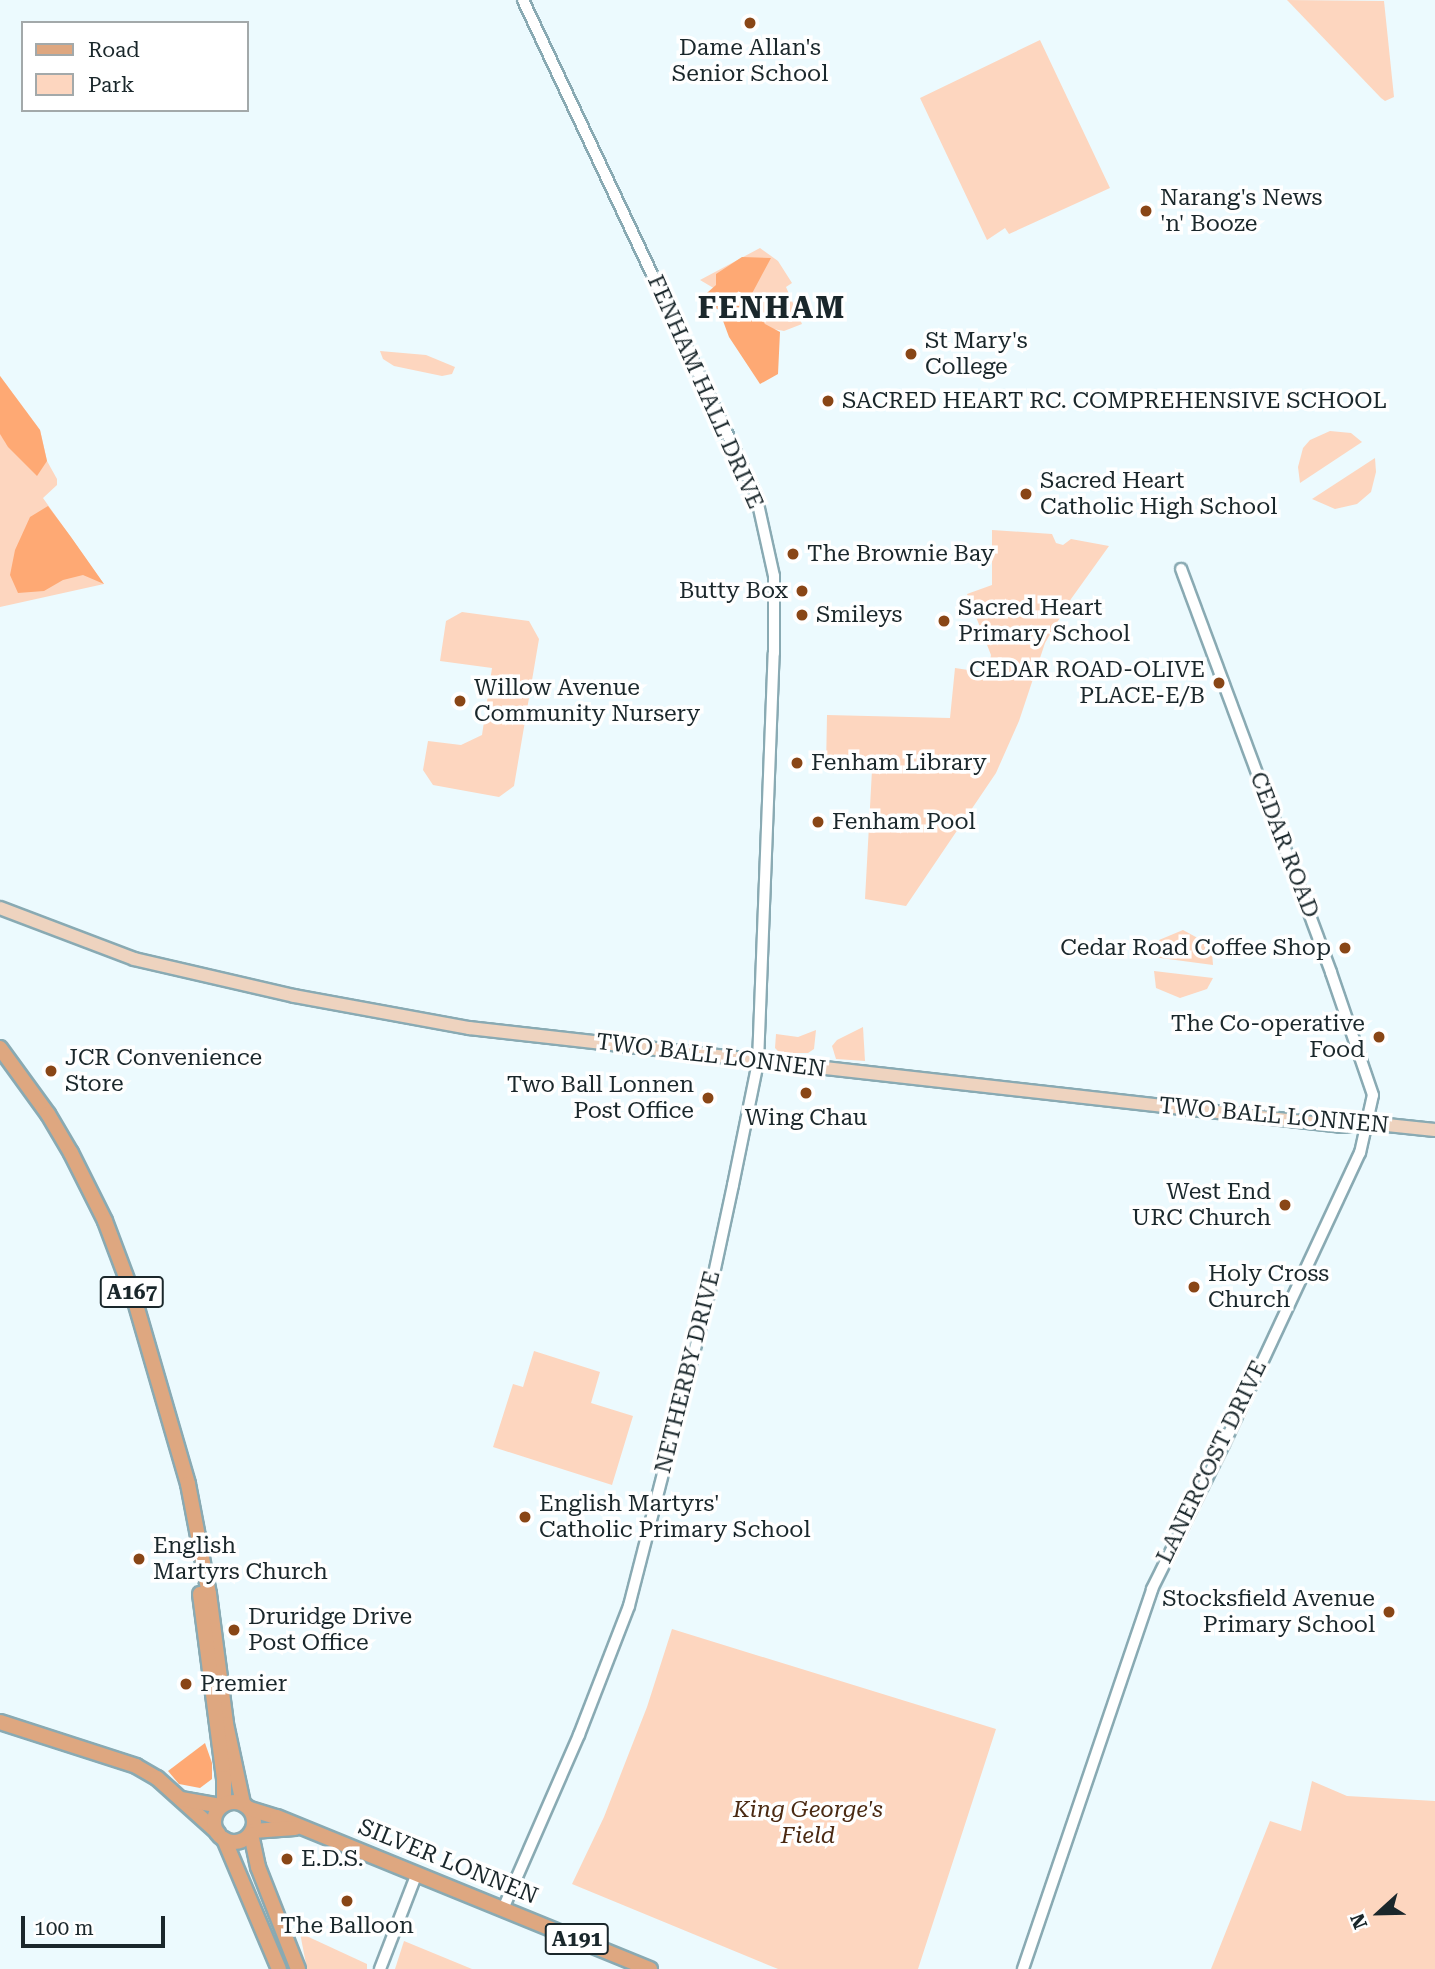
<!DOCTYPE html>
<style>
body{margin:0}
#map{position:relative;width:1435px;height:1969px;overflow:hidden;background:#ecfafe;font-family:"Roboto Serif",serif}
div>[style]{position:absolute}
.green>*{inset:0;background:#fdd6bf}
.forest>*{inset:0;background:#fea974}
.roads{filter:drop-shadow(2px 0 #89aab3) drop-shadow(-2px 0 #89aab3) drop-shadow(0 2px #89aab3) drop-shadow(0 -2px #89aab3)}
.tertiary>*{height:10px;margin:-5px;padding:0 5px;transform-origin:5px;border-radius:5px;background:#fff}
.secondary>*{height:12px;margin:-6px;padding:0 6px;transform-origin:6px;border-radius:6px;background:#eed3bf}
.primary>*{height:14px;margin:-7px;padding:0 7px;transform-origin:7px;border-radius:7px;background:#dea780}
.primary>.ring{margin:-7px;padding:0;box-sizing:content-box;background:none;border:14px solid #dea780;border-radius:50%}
.dots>*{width:19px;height:19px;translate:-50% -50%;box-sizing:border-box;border:4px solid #fff;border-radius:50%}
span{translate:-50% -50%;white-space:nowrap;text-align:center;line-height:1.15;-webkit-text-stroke:7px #fff;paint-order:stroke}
.shield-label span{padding:2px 5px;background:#fff;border:2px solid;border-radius:5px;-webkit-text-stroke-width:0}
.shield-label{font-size:21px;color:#1a272b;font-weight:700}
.poi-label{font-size:23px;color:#1a272b}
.left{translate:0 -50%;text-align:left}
.right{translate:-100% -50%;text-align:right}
.street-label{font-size:23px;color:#1a272b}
.park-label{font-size:23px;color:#4a2912;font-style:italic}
.district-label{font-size:30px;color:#1a272b;font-weight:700;letter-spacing:2px}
.legend{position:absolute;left:21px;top:21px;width:228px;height:91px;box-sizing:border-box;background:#fff;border:2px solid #a3a9aa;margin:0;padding:9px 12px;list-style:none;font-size:21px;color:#1a272b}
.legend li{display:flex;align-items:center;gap:14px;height:35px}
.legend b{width:35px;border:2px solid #a3a9aa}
.north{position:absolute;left:1344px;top:1878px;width:70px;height:70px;-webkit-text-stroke:5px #fff;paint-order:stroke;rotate:248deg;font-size:19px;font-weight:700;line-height:28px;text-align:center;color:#1a272b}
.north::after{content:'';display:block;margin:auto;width:24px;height:32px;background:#1a272b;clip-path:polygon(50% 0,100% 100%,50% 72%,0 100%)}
.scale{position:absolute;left:21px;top:1916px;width:144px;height:32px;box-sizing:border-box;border:4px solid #1a272b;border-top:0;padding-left:9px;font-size:21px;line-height:24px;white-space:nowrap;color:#1a272b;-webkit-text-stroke:5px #fff;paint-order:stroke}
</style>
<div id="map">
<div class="green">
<div style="clip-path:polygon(1287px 0,1384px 1px,1394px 97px,1385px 101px,1381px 98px)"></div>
<div style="clip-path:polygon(1040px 40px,1110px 188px,1009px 234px,1005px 228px,987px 240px,920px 98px)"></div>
<div style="clip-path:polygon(760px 248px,778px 261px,792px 283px,786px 287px,802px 324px,784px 331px,752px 325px,722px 293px,700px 280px)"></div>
<div style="clip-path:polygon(380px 351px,426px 355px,455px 367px,452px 374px,442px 376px,394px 366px,383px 359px)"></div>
<div style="clip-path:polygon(0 376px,40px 430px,47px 461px,57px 479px,57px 485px,43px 498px,104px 584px,0 607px)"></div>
<div style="clip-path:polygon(1330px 431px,1351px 433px,1362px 442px,1300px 483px,1298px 467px,1303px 448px,1310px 440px)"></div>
<div style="clip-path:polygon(1375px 458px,1376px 472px,1371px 492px,1357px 504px,1335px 509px,1312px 499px)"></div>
<div style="clip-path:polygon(992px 530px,1052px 534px,1056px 543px,1063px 545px,1071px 539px,1109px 546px,1071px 599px,1045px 643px,1019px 721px,996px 773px,906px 906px,865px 899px,872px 770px,826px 768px,827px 715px,950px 718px,955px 668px,988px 673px,991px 655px,967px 594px,992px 585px)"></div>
<div style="clip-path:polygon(462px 612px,529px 621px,539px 639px,514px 786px,499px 797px,433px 785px,423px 770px,428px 741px,461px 745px,482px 735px,492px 668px,440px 661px,446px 621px)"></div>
<div style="clip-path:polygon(1183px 930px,1205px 942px,1212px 952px,1213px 965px,1153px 957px,1159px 940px)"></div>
<div style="clip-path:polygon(1154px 971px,1213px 978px,1207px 989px,1180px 998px,1156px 988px)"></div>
<div style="clip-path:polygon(863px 1027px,865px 1061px,836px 1059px,832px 1046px,837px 1040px)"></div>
<div style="clip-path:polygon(816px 1030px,814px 1049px,808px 1053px,780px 1053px,775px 1048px,776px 1034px,798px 1037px)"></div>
<div style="clip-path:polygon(534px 1351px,600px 1372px,591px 1403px,633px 1416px,612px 1485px,493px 1447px,513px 1384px,523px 1387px)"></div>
<div style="clip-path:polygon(672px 1629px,996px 1729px,918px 1969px,778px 1969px,572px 1884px,604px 1817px,647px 1707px)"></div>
<div style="clip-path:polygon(1312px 1781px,1347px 1796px,1435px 1801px,1435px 1969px,1211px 1969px,1270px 1821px,1301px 1831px)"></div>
<div style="clip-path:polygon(300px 1933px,367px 1964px,367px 1969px,307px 1969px)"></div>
<div style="clip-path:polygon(404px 1941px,472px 1969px,395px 1969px)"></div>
</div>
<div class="forest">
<div style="clip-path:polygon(742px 257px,771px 258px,748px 301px,765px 324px,780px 332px,778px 374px,760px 384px,729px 337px,719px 310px,700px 299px,716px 285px,716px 274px)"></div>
<div style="clip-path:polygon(0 376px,40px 430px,47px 461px,37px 476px,8px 447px,0 434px)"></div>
<div style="clip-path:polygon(48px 506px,71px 537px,104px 584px,83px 575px,63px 580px,44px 591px,18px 593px,10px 575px,15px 550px,30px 517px)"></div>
<div style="clip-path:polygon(205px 1743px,212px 1763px,212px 1779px,200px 1788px,179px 1784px,168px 1771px)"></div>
</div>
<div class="roads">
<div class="tertiary">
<div style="left:503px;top:1909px;width:190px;rotate:-66.4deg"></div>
<div style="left:579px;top:1735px;width:138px;rotate:-68.8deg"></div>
<div style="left:629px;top:1606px;width:333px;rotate:-75.6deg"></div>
<div style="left:712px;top:1283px;width:100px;rotate:-77.9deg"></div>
<div style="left:733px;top:1185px;width:126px;rotate:-78.5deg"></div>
<div style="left:758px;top:1062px;width:409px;rotate:-87.8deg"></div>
<div style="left:774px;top:653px;width:77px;rotate:-90deg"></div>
<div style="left:774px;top:576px;width:83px;rotate:-102.5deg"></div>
<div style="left:756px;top:495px;width:547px;rotate:-115.21deg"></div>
<div style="left:380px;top:1969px;width:103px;rotate:-68.9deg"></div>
<div style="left:1023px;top:1969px;width:401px;rotate:-71.2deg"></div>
<div style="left:1152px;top:1589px;width:162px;rotate:-63.6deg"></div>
<div style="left:1224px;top:1444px;width:321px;rotate:-65deg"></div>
<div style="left:1360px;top:1153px;width:59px;rotate:-77.4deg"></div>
<div style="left:1373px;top:1095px;width:130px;rotate:-108.9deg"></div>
<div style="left:1331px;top:972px;width:430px;rotate:-110.4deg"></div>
</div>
<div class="secondary">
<div style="left:0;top:908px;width:143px;rotate:20.8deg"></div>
<div style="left:134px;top:959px;width:164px;rotate:13deg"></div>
<div style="left:294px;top:996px;width:178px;rotate:10.4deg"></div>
<div style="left:469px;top:1028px;width:877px;rotate:6.41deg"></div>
<div style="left:1341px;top:1126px;width:27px;rotate:-6deg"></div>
<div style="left:1368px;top:1123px;width:67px;rotate:6deg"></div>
</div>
<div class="primary">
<div style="left:0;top:1048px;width:82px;rotate:54deg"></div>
<div style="left:48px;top:1114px;width:45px;rotate:59.5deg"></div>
<div style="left:71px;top:1153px;width:76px;rotate:63.4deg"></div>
<div style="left:105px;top:1221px;width:82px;rotate:69.4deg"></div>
<div style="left:134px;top:1298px;width:194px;rotate:73.8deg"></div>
<div style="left:188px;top:1484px;width:112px;rotate:79.2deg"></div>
<div style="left:209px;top:1594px;width:131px;rotate:82.5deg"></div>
<div style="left:226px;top:1724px;width:81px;rotate:77.9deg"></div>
<div style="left:200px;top:1594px;width:186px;rotate:82.6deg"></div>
<div style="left:224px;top:1778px;width:26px;rotate:90deg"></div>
<div style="left:0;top:1722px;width:143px;rotate:17.9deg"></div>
<div style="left:136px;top:1766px;width:24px;rotate:30deg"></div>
<div style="left:157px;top:1778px;width:82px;rotate:42deg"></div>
<div style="left:181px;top:1799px;width:40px;rotate:10deg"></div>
<div class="ring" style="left:214px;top:1802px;width:26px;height:26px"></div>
<div style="left:250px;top:1809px;width:28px;rotate:17deg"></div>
<div style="left:277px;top:1817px;width:403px;rotate:22.2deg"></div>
<div style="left:253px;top:1831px;width:42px;rotate:-4.1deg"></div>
<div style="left:251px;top:1834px;width:34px;rotate:78deg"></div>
<div style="left:258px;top:1867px;width:110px;rotate:68.6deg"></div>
<div style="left:224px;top:1839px;width:141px;rotate:67.1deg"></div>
</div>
</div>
<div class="dots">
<div style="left:750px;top:23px;background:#894616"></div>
<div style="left:1146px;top:211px;background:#894616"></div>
<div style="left:911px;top:354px;background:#894616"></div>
<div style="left:828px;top:401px;background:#894616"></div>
<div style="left:1026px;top:494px;background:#894616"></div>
<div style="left:793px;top:554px;background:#894616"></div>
<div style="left:802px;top:591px;background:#894616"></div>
<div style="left:802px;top:615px;background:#894616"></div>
<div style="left:944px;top:621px;background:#894616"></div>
<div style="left:1219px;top:683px;background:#894616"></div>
<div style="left:460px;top:701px;background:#894616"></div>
<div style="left:797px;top:763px;background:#894616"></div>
<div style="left:818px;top:822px;background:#894616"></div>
<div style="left:1345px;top:948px;background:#894616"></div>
<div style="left:1379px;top:1037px;background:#894616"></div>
<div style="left:51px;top:1071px;background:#894616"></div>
<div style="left:806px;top:1093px;background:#894616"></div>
<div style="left:708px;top:1098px;background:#894616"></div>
<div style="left:1285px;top:1205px;background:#894616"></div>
<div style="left:1194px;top:1287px;background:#894616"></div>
<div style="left:525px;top:1517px;background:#894616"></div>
<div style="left:139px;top:1559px;background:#894616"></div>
<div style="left:1389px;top:1612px;background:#894616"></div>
<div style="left:234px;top:1630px;background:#894616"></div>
<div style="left:186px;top:1684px;background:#894616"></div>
<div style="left:287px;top:1859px;background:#894616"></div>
<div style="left:347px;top:1901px;background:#894616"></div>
</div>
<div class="shield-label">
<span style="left:132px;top:1292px">A167</span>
<span style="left:577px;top:1939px">A191</span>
</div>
<div class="poi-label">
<span style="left:750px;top:61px">Dame Allan's<br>Senior School</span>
<span class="left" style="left:1160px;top:211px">Narang's News<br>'n' Booze</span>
<span class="left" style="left:925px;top:354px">St Mary's<br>College</span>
<span class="left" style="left:842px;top:401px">SACRED HEART RC. COMPREHENSIVE SCHOOL</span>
<span class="left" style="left:1040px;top:494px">Sacred Heart<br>Catholic High School</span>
<span class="left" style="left:807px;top:554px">The Brownie Bay</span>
<span class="right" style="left:788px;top:591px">Butty Box</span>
<span class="left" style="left:958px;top:621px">Sacred Heart<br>Primary School</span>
<span class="left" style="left:816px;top:615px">Smileys</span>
<span class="right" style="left:1205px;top:683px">CEDAR ROAD-OLIVE<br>PLACE-E/B</span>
<span class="left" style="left:474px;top:701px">Willow Avenue<br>Community Nursery</span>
<span class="left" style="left:811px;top:763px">Fenham Library</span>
<span class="left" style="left:832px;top:822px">Fenham Pool</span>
<span class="right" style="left:1331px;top:948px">Cedar Road Coffee Shop</span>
<span class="right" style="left:1365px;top:1037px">The Co-operative<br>Food</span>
<span class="left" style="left:65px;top:1071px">JCR Convenience<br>Store</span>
<span class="right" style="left:694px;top:1098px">Two Ball Lonnen<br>Post Office</span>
<span style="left:806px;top:1118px">Wing Chau</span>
<span class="right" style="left:1271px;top:1205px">West End<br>URC Church</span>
<span class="left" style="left:1208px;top:1287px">Holy Cross<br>Church</span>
<span class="left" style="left:539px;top:1517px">English Martyrs'<br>Catholic Primary School</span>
<span class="left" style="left:153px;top:1559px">English<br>Martyrs Church</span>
<span class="right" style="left:1375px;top:1612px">Stocksfield Avenue<br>Primary School</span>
<span class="left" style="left:248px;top:1630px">Druridge Drive<br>Post Office</span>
<span class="left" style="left:200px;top:1684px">Premier</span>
<span class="left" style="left:301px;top:1859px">E.D.S.</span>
<span style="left:347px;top:1926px">The Balloon</span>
</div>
<div class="street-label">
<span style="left:705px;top:392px;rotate:66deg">FENHAM HALL DRIVE</span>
<span style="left:1284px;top:845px;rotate:69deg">CEDAR ROAD</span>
<span style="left:711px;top:1056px;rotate:7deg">TWO BALL LONNEN</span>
<span style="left:1274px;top:1116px;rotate:5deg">TWO BALL LONNEN</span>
<span style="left:688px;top:1372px;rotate:-76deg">NETHERBY DRIVE</span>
<span style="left:1212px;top:1462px;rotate:-64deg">LANERCOST DRIVE</span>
<span style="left:448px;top:1862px;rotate:22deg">SILVER LONNEN</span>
</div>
<div class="park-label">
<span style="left:808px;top:1823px">King George's<br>Field</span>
</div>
<div class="district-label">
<span style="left:772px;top:308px">FENHAM</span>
</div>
<ul class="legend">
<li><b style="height:9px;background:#dea780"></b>Road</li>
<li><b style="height:19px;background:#fdd6bf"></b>Park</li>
</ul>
<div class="north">N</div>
<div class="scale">100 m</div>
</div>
